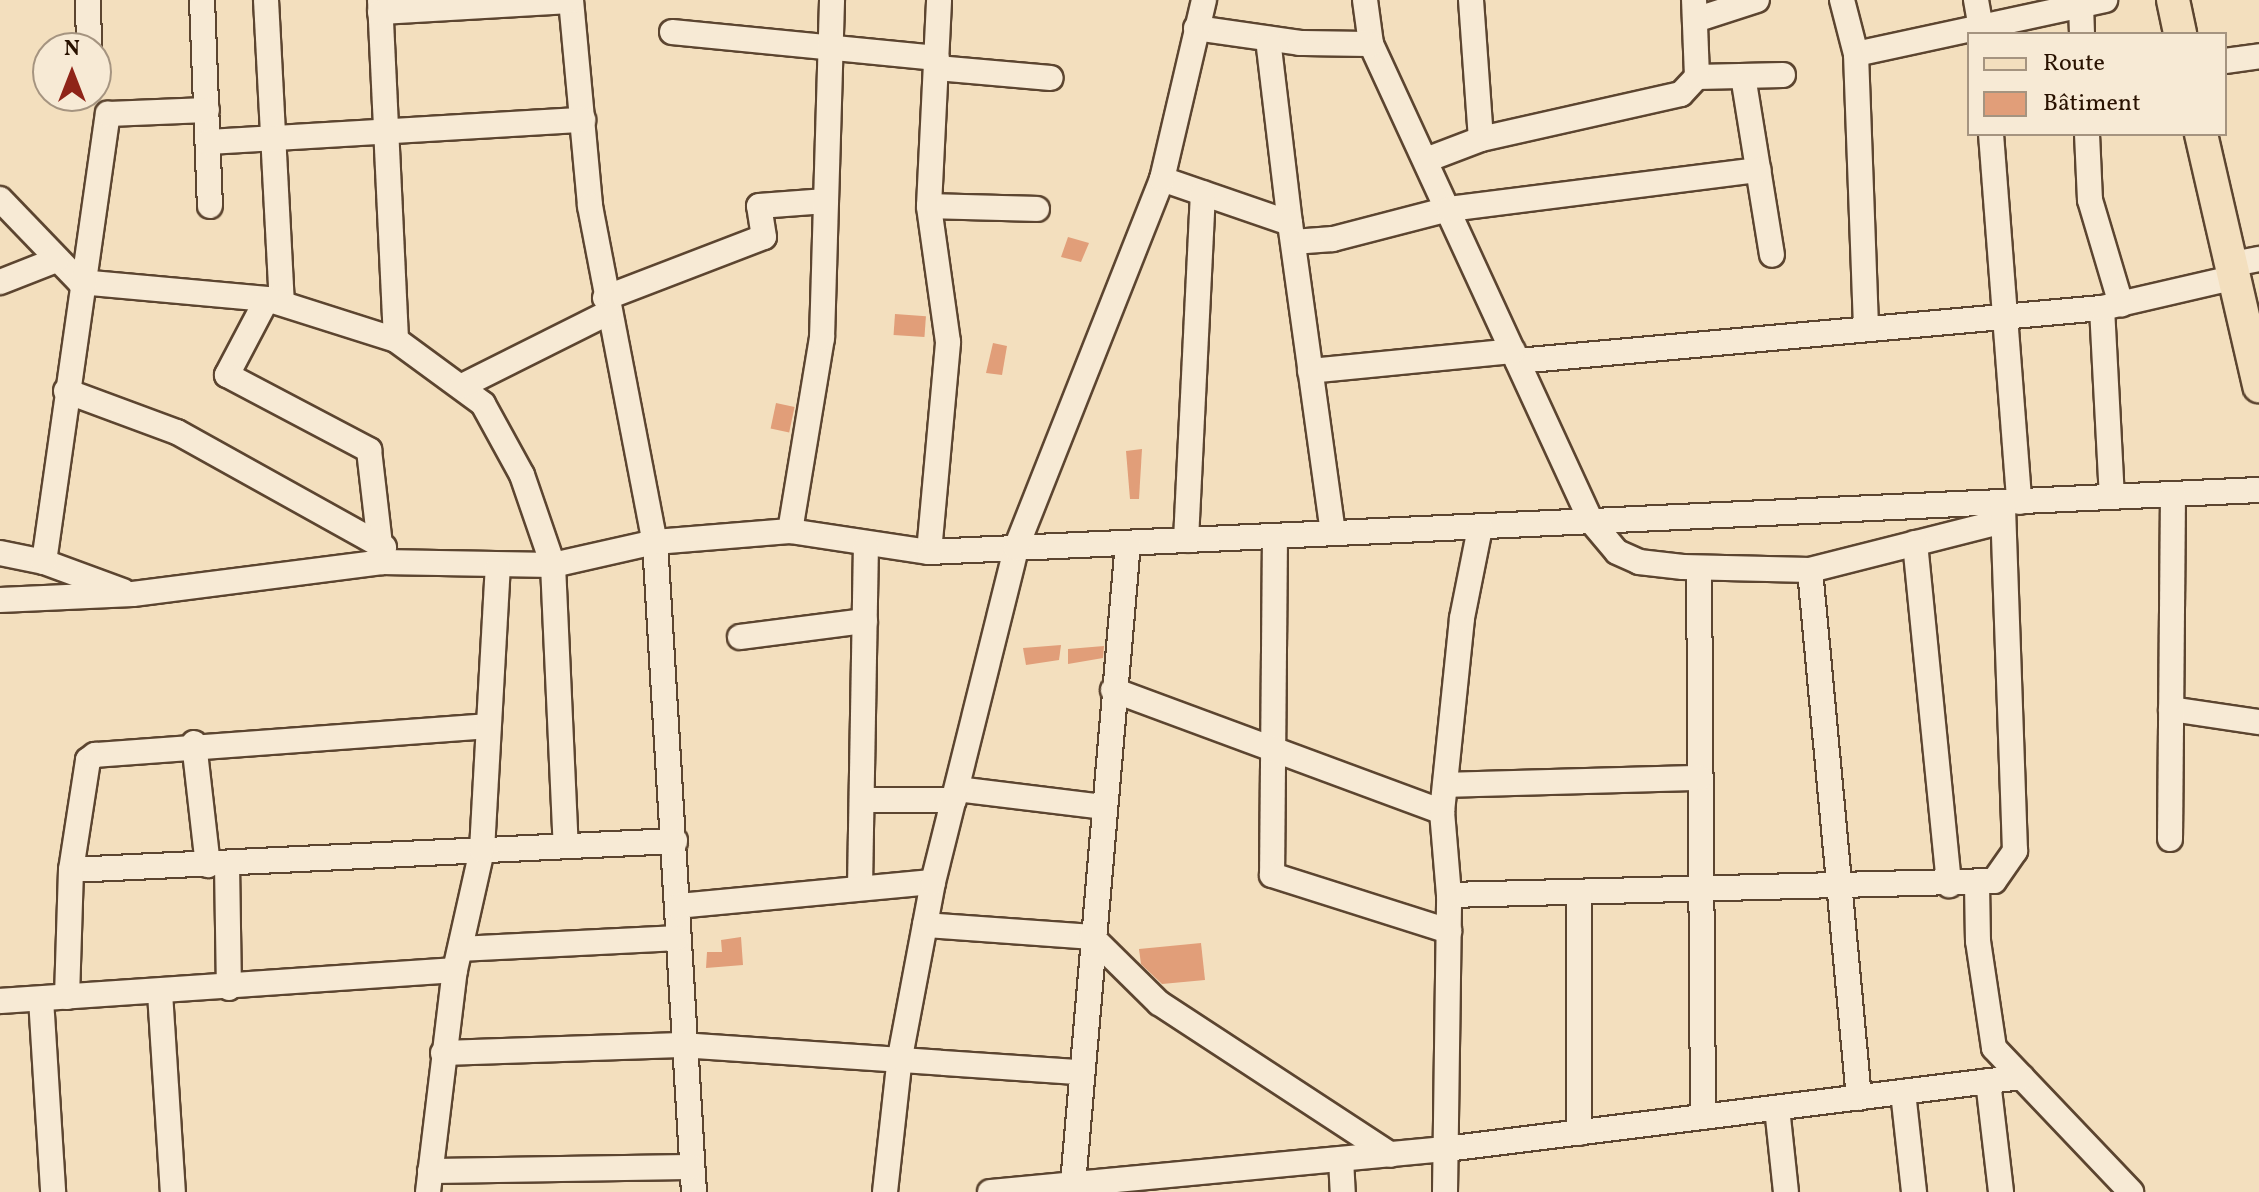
<!DOCTYPE html>
<meta charset="utf-8">
<style>
body{margin:0}
#map{position:relative;width:2259px;height:1192px;overflow:hidden;background:#f3dfbe;font-family:Vollkorn,serif}
div>[style]{position:absolute}
.building>*{inset:0;background:#e19e79;transform-origin:0 0}
.roads{filter:drop-shadow(2px 0 #5c4530) drop-shadow(-2px 0 #5c4530) drop-shadow(0 2px #5c4530) drop-shadow(0 -2px #5c4530)}
.minor>*{height:24px;margin:-12px;padding:0 12px;transform-origin:12px;border-radius:12px;background:#f7ead5}
.major>*{height:32px;margin:-16px;padding:0 16px;transform-origin:16px;border-radius:16px;background:#f3dfbe}
span{translate:-50% -50%;white-space:nowrap;text-align:center;line-height:1.15;-webkit-text-stroke:6px #f7ead5;paint-order:stroke}
.legend{position:absolute;left:1967px;top:32px;width:260px;height:104px;box-sizing:border-box;background:#f7ead5;border:2px solid #a59480;margin:0;padding:10px 14px;list-style:none;font-size:24px;color:#291200}
.legend li{display:flex;align-items:center;gap:16px;height:40px}
.legend b{width:40px;border:2px solid #a59480}
.north{position:absolute;left:32px;top:32px;width:80px;height:80px;box-sizing:border-box;background:#f7ead5;border:2px solid #a59480;border-radius:50%;rotate:0deg;font-size:22px;font-weight:700;line-height:32px;text-align:center;color:#291200}
.north::after{content:'';display:block;margin:auto;width:28px;height:36px;background:#8f2418;clip-path:polygon(50% 0,100% 100%,50% 72%,0 100%)}
</style>
<div id="map">
<div class="building">
<div style="clip-path:polygon(1068px 237px,1089px 243px,1081px 262px,1061px 257px)"></div>
<div style="left:895px;top:314px;width:31px;height:21px;rotate:4deg"></div>
<div style="clip-path:polygon(993px 343px,1007px 346px,1002px 375px,986px 373px)"></div>
<div style="left:776px;top:403px;width:19px;height:26px;rotate:12deg"></div>
<div style="clip-path:polygon(1142px 449px,1139px 499px,1130px 499px,1126px 451px)"></div>
<div style="clip-path:polygon(1061px 645px,1059px 660px,1026px 665px,1023px 648px)"></div>
<div style="clip-path:polygon(1104px 646px,1103px 658px,1068px 664px,1068px 649px)"></div>
<div style="clip-path:polygon(741px 937px,743px 965px,706px 968px,707px 952px,722px 952px,721px 940px)"></div>
<div style="clip-path:polygon(1201px 943px,1205px 980px,1162px 984px,1141px 964px,1139px 949px)"></div>
</div>
<div class="roads">
<div class="minor">
<div style="left:88px;top:0;width:48px;rotate:88.8deg"></div>
<div style="left:202px;top:0;width:206px;rotate:87.8deg"></div>
<div style="left:266px;top:0;width:302px;rotate:87deg"></div>
<div style="left:380px;top:0;width:340px;rotate:87.3deg"></div>
<div style="left:396px;top:340px;width:108px;rotate:36.3deg"></div>
<div style="left:483px;top:404px;width:81px;rotate:61.2deg"></div>
<div style="left:522px;top:475px;width:95px;rotate:71deg"></div>
<div style="left:553px;top:565px;width:281px;rotate:87.4deg"></div>
<div style="left:571px;top:0;width:207px;rotate:84.7deg"></div>
<div style="left:590px;top:206px;width:342px;rotate:79.1deg"></div>
<div style="left:655px;top:542px;width:651px;rotate:86.57deg"></div>
<div style="left:1365px;top:0;width:44px;rotate:82.2deg"></div>
<div style="left:1371px;top:44px;width:525px;rotate:65.24deg"></div>
<div style="left:1591px;top:521px;width:40px;rotate:50deg"></div>
<div style="left:1617px;top:552px;width:24px;rotate:24deg"></div>
<div style="left:1639px;top:562px;width:44px;rotate:6.5deg"></div>
<div style="left:1683px;top:567px;width:127px;rotate:1.4deg"></div>
<div style="left:1810px;top:570px;width:199px;rotate:-14.2deg"></div>
<div style="left:1471px;top:0;width:139px;rotate:85.9deg"></div>
<div style="left:1842px;top:0;width:56px;rotate:75.5deg"></div>
<div style="left:1856px;top:54px;width:275px;rotate:87.9deg"></div>
<div style="left:1976px;top:0;width:35px;rotate:80deg"></div>
<div style="left:2081px;top:5px;width:29px;rotate:88deg"></div>
<div style="left:380px;top:12px;width:191px;rotate:-3.3deg"></div>
<div style="left:1695px;top:20px;width:65px;rotate:-17.9deg"></div>
<div style="left:1196px;top:28px;width:105px;rotate:8.2deg"></div>
<div style="left:1300px;top:43px;width:71px;rotate:0.8deg"></div>
<div style="left:672px;top:32px;width:266px;rotate:5.6deg"></div>
<div style="left:1268px;top:39px;width:185px;rotate:83.2deg"></div>
<div style="left:1856px;top:54px;width:255px;rotate:-12.2deg"></div>
<div style="left:2225px;top:61px;width:34px;rotate:-8deg"></div>
<div style="left:937px;top:68px;width:114px;rotate:5deg"></div>
<div style="left:1743px;top:76px;width:181px;rotate:80.8deg"></div>
<div style="left:1697px;top:77px;width:86px;rotate:-1.3deg"></div>
<div style="left:1991px;top:134px;width:369px;rotate:85.6deg"></div>
<div style="left:2087px;top:134px;width:66px;rotate:87.4deg"></div>
<div style="left:2090px;top:200px;width:109px;rotate:73.4deg"></div>
<div style="left:208px;top:142px;width:376px;rotate:-3.4deg"></div>
<div style="left:1426px;top:160px;width:59px;rotate:-20.9deg"></div>
<div style="left:1481px;top:139px;width:205px;rotate:-12.7deg"></div>
<div style="left:1681px;top:94px;width:23px;rotate:-47deg"></div>
<div style="left:1697px;top:77px;width:77px;rotate:-92.2deg"></div>
<div style="left:1162px;top:179px;width:135px;rotate:19deg"></div>
<div style="left:1290px;top:223px;width:313px;rotate:82.1deg"></div>
<div style="left:0;top:199px;width:115px;rotate:46.1deg"></div>
<div style="left:80px;top:282px;width:188px;rotate:5.2deg"></div>
<div style="left:267px;top:299px;width:135px;rotate:17.6deg"></div>
<div style="left:929px;top:206px;width:108px;rotate:1.6deg"></div>
<div style="left:1293px;top:242px;width:40px;rotate:-4.3deg"></div>
<div style="left:1333px;top:239px;width:120px;rotate:-14.5deg"></div>
<div style="left:1449px;top:209px;width:312px;rotate:-7.2deg"></div>
<div style="left:2228px;top:265px;width:32px;rotate:-11deg"></div>
<div style="left:0;top:282px;width:60px;rotate:-21.4deg"></div>
<div style="left:605px;top:298px;width:170px;rotate:-21deg"></div>
<div style="left:764px;top:237px;width:31px;rotate:-99deg"></div>
<div style="left:759px;top:206px;width:67px;rotate:-4.3deg"></div>
<div style="left:267px;top:299px;width:86px;rotate:117.8deg"></div>
<div style="left:227px;top:375px;width:161px;rotate:27.8deg"></div>
<div style="left:369px;top:450px;width:113px;rotate:83.4deg"></div>
<div style="left:2102px;top:308px;width:189px;rotate:87deg"></div>
<div style="left:1518px;top:361px;width:586px;rotate:-5.19deg"></div>
<div style="left:2102px;top:308px;width:133px;rotate:-13deg"></div>
<div style="left:1310px;top:371px;width:204px;rotate:-5.6deg"></div>
<div style="left:462px;top:386px;width:163px;rotate:-26.6deg"></div>
<div style="left:66px;top:391px;width:118px;rotate:20.3deg"></div>
<div style="left:177px;top:432px;width:237px;rotate:29.1deg"></div>
<div style="left:790px;top:531px;width:196px;rotate:-80.6deg"></div>
<div style="left:822px;top:338px;width:338px;rotate:-88.3deg"></div>
<div style="left:1275px;top:536px;width:339px;rotate:90.5deg"></div>
<div style="left:1272px;top:875px;width:186px;rotate:17.6deg"></div>
<div style="left:1186px;top:540px;width:347px;rotate:-87.2deg"></div>
<div style="left:1915px;top:543px;width:344px;rotate:84.3deg"></div>
<div style="left:929px;top:552px;width:211px;rotate:-84.8deg"></div>
<div style="left:948px;top:342px;width:137px;rotate:-98deg"></div>
<div style="left:929px;top:206px;width:206px;rotate:-87.2deg"></div>
<div style="left:0;top:553px;width:45px;rotate:11.6deg"></div>
<div style="left:1699px;top:568px;width:549px;rotate:89.58deg"></div>
<div style="left:1810px;top:570px;width:530px;rotate:84.7deg"></div>
<div style="left:123px;top:591px;width:84px;rotate:-159.8deg"></div>
<div style="left:44px;top:562px;width:453px;rotate:-81.9deg"></div>
<div style="left:108px;top:114px;width:99px;rotate:-2.3deg"></div>
<div style="left:0;top:600px;width:133px;rotate:-2.6deg"></div>
<div style="left:133px;top:594px;width:251px;rotate:-7.3deg"></div>
<div style="left:382px;top:562px;width:171px;rotate:1deg"></div>
<div style="left:553px;top:565px;width:105px;rotate:-12.7deg"></div>
<div style="left:655px;top:542px;width:135px;rotate:-4.7deg"></div>
<div style="left:790px;top:531px;width:141px;rotate:8.6deg"></div>
<div style="left:929px;top:552px;width:1331px;rotate:-2.67deg"></div>
<div style="left:740px;top:637px;width:126px;rotate:-7.3deg"></div>
<div style="left:1113px;top:690px;width:351px;rotate:20.3deg"></div>
<div style="left:2171px;top:709px;width:89px;rotate:8.4deg"></div>
<div style="left:194px;top:743px;width:123px;rotate:83.5deg"></div>
<div style="left:1445px;top:785px;width:255px;rotate:-1.6deg"></div>
<div style="left:957px;top:789px;width:147px;rotate:7deg"></div>
<div style="left:862px;top:800px;width:92px"></div>
<div style="left:2170px;top:839px;width:345px;rotate:-89.5deg"></div>
<div style="left:227px;top:864px;width:124px;rotate:89.1deg"></div>
<div style="left:71px;top:870px;width:605px;rotate:-2.75deg"></div>
<div style="left:1977px;top:884px;width:57px;rotate:89deg"></div>
<div style="left:1978px;top:941px;width:108px;rotate:81.5deg"></div>
<div style="left:1994px;top:1048px;width:199px;rotate:46.4deg"></div>
<div style="left:860px;top:887px;width:341px;rotate:-89deg"></div>
<div style="left:1579px;top:893px;width:240px;rotate:90deg"></div>
<div style="left:1449px;top:895px;width:545px;rotate:-1.47deg"></div>
<div style="left:1994px;top:881px;width:37px;rotate:-55deg"></div>
<div style="left:2015px;top:851px;width:346px;rotate:-92deg"></div>
<div style="left:678px;top:906px;width:256px;rotate:-5.4deg"></div>
<div style="left:925px;top:925px;width:167px;rotate:4.1deg"></div>
<div style="left:1092px;top:937px;width:94px;rotate:44.6deg"></div>
<div style="left:1159px;top:1003px;width:277px;rotate:33.2deg"></div>
<div style="left:461px;top:949px;width:216px;rotate:-2.9deg"></div>
<div style="left:160px;top:993px;width:199px;rotate:86.3deg"></div>
<div style="left:67px;top:997px;width:127px;rotate:-88.2deg"></div>
<div style="left:71px;top:870px;width:111px;rotate:-81.2deg"></div>
<div style="left:88px;top:760px;width:9px;rotate:-36deg"></div>
<div style="left:95px;top:755px;width:394px;rotate:-4.2deg"></div>
<div style="left:41px;top:999px;width:193px;rotate:86.4deg"></div>
<div style="left:0;top:1001px;width:456px;rotate:-3.9deg"></div>
<div style="left:443px;top:1053px;width:238px;rotate:-1.9deg"></div>
<div style="left:681px;top:1045px;width:400px;rotate:3.9deg"></div>
<div style="left:1988px;top:1081px;width:112px;rotate:83.3deg"></div>
<div style="left:1903px;top:1092px;width:101px;rotate:83.7deg"></div>
<div style="left:1777px;top:1108px;width:84px;rotate:83.9deg"></div>
<div style="left:1341px;top:1159px;width:33px;rotate:87deg"></div>
<div style="left:430px;top:1171px;width:262px;rotate:-0.9deg"></div>
<div style="left:1073px;top:1184px;width:643px;rotate:-85.1deg"></div>
<div style="left:428px;top:1192px;width:224px;rotate:-83.1deg"></div>
<div style="left:455px;top:970px;width:123px;rotate:-77.3deg"></div>
<div style="left:482px;top:850px;width:284px;rotate:-86.8deg"></div>
<div style="left:885px;top:1192px;width:136px;rotate:-83.7deg"></div>
<div style="left:900px;top:1057px;width:178px;rotate:-79.3deg"></div>
<div style="left:933px;top:882px;width:344px;rotate:-76deg"></div>
<div style="left:1016px;top:548px;width:397px;rotate:-68.4deg"></div>
<div style="left:1162px;top:179px;width:184px;rotate:-76.8deg"></div>
<div style="left:990px;top:1192px;width:458px;rotate:-5.4deg"></div>
<div style="left:1446px;top:1149px;width:580px;rotate:-7.13deg"></div>
<div style="left:1445px;top:1192px;width:297px;rotate:-89.2deg"></div>
<div style="left:1449px;top:895px;width:83px;rotate:-94.8deg"></div>
<div style="left:1442px;top:812px;width:195px;rotate:-84.1deg"></div>
<div style="left:1462px;top:618px;width:92px;rotate:-78.7deg"></div>
</div>
<div class="major">
<div style="left:2173px;top:0;width:35px;rotate:78deg"></div>
<div style="left:2201px;top:134px;width:259px;rotate:77deg"></div>
</div>
</div>
<ul class="legend">
<li><b style="height:10px;background:#f3dfbe"></b>Route</li>
<li><b style="height:22px;background:#e19e79"></b>Bâtiment</li>
</ul>
<div class="north">N</div>
</div>
